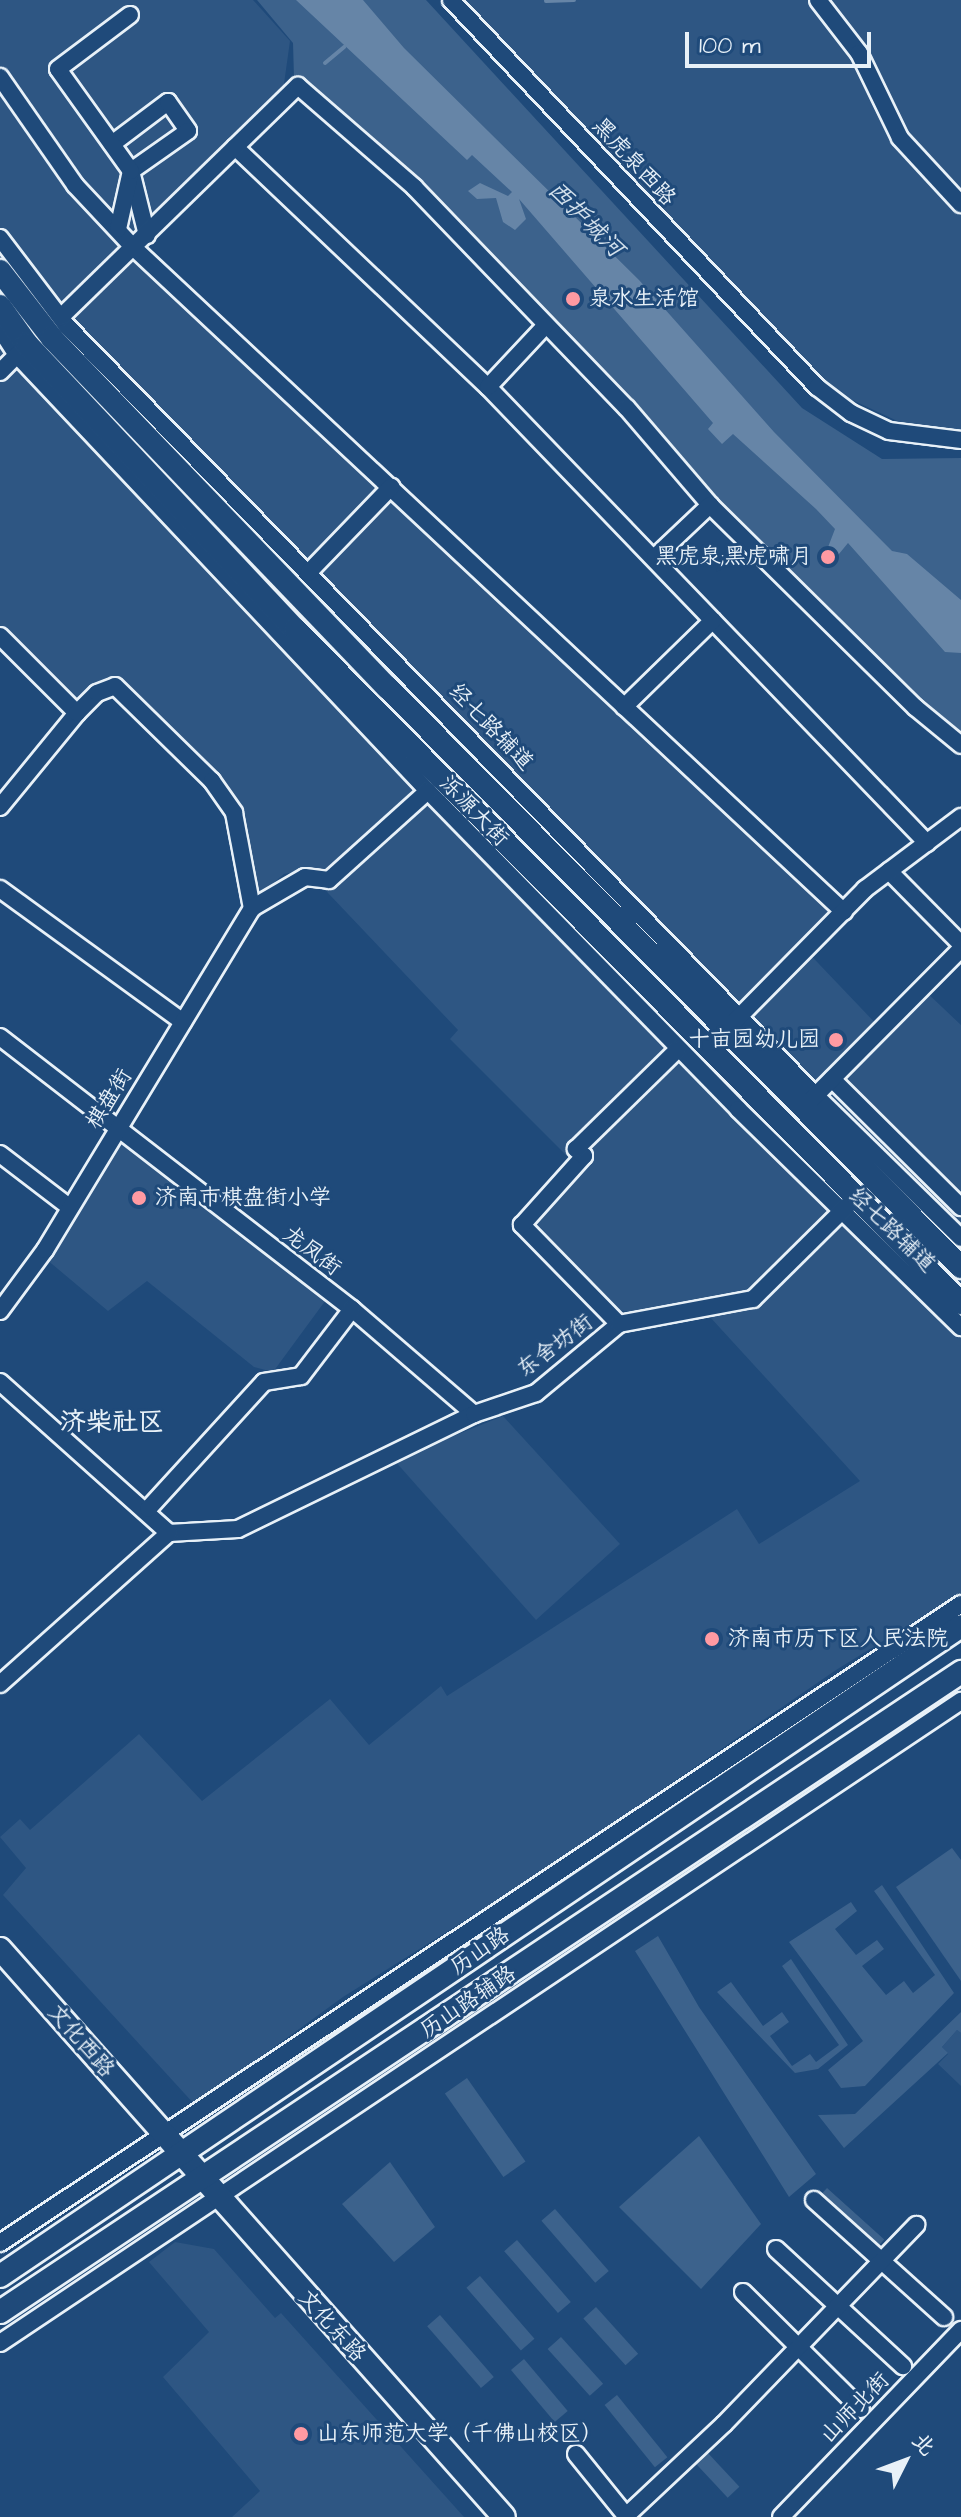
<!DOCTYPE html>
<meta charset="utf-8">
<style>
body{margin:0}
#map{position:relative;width:961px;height:2517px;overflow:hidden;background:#1f4a7a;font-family:"Architects Daughter","LXGW WenKai TC",sans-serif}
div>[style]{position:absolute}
.built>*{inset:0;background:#2e5683}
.green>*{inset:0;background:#3c628c;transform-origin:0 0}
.water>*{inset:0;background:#6685a7}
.stream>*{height:4px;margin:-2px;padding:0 2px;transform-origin:2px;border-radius:2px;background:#6685a7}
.roads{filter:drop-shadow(2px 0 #e8f1f8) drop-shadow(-2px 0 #e8f1f8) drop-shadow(0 2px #e8f1f8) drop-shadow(0 -2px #e8f1f8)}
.minor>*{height:16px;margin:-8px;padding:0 8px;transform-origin:8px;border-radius:8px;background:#1f4a7a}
.major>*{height:22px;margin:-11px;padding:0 11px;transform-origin:11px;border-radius:11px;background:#1f4a7a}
.dots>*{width:22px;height:22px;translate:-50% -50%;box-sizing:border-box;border:4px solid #1f4a7a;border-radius:50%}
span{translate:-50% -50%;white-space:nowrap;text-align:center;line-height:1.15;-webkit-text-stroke:6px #1f4a7a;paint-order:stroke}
.street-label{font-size:22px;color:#e8f1f8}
.poi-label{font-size:22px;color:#e8f1f8}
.left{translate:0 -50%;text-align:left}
.right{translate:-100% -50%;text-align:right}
.water-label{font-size:24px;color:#d4e1ec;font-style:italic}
.quarter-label{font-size:26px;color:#e8f1f8;font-weight:700}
.north{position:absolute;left:865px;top:2421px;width:80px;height:80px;-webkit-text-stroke:6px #1f4a7a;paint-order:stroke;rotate:48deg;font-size:22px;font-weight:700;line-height:32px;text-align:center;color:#e8f1f8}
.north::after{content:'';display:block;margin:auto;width:28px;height:36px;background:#e8f1f8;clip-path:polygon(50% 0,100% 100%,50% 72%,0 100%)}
.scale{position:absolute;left:685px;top:32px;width:186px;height:36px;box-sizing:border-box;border:4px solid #e8f1f8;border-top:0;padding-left:10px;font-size:24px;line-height:28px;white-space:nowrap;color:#e8f1f8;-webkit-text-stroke:6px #1f4a7a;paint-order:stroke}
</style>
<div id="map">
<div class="built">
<div style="clip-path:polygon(0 0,253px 0,290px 41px,283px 91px,126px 249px,832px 909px,799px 943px,881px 1029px,922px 988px,961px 1025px,961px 1593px,836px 1670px,544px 1871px,343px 1997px,195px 2105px,3px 1895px,26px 1868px,0 1837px,20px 1819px,30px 1830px,139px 1734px,202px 1801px,330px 1699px,369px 1745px,441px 1686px,447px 1696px,737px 1509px,759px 1544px,860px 1481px,699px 1305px,651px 1315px,617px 1310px,527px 1222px,576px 1165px,450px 1039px,458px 1030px,328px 893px,311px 869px,284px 874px,256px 898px,240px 810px,115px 680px,95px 685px,78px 701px,0 626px)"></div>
<div style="clip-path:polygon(465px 0,961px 0,961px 431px,906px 425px,835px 392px)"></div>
<div style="clip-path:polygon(114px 1137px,331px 1293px,273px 1372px,254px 1367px,147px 1281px,108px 1311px,46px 1259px)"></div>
<div style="clip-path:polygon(503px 1416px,620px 1544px,536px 1620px,394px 1460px)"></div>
<div style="clip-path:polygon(957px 2030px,961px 2033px,961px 2086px,938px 2064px,948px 2054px,942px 2047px)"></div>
<div style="clip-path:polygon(175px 2242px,214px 2249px,275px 2318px,281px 2313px,464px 2517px,232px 2517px,260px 2491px,163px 2377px,209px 2332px,149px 2262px)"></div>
</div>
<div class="green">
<div style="clip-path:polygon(257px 0,426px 0,802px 408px,882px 459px,961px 458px,961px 733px,901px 691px,778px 570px,418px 185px,294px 78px,293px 43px)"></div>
<div style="clip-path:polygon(952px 1848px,961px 1860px,961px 1981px,896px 1887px)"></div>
<div style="clip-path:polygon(882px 1885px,954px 1993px,865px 2086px,841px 2088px,828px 2070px,863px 2041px,789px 1942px,851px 1902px,857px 1911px,835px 1929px,856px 1955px,877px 1940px,884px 1949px,862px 1966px,886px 1995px,904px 1981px,913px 1993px,935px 1975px,874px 1891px)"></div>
<div style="clip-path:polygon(658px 1936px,699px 2007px,816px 2174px,789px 2197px,635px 1951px)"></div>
<div style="clip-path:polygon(791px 1959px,848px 2045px,818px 2069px,795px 2073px,717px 1992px,731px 1982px,763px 2026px,782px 2012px,789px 2022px,770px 2036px,792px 2066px,810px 2054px,816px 2062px,839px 2045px,782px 1966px)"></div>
<div style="clip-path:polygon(961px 2012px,961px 2033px,957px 2030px,942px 2047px,948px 2053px,844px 2148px,818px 2115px,855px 2114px)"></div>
<div style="left:467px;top:2078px;width:102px;height:27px;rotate:55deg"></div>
<div style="clip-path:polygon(699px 2136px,761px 2224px,701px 2289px,619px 2207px)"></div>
<div style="clip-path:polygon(390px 2162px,435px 2227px,394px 2262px,342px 2204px)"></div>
<div style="left:827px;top:2188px;width:77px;height:23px;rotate:42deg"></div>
<div style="left:555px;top:2209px;width:82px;height:18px;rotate:49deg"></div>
<div style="left:517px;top:2240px;width:82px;height:17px;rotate:49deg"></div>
<div style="left:480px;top:2276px;width:83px;height:18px;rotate:49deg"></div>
<div style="left:596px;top:2307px;width:63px;height:17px;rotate:48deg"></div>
<div style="left:440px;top:2315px;width:82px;height:17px;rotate:49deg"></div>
<div style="left:561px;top:2337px;width:63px;height:18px;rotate:48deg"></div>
<div style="left:524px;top:2359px;width:68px;height:17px;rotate:50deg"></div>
<div style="left:617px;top:2395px;width:80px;height:16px;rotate:51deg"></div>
<div style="left:706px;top:2451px;width:49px;height:16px;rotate:47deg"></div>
</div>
<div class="water">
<div style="clip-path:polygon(296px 0,363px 0,404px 48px,639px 280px,774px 432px,892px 551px,907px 554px,961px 600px,961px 653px,945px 652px,848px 543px,834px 560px,825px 555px,835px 529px,816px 509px,733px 434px,722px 444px,708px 429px,713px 423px,519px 199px,526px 219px,515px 230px,503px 222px,496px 198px,477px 199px,468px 191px,480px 183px,508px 196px,512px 192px,472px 155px,467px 160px)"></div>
</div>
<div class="stream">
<div style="left:546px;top:1px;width:28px;rotate:-2deg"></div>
<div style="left:325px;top:63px;width:25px;rotate:-40deg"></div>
</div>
<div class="roads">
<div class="minor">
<div style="left:451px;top:0;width:533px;rotate:46.6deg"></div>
<div style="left:817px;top:387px;width:43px;rotate:37.4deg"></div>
<div style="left:851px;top:413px;width:42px;rotate:25.3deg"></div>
<div style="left:889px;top:431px;width:73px;rotate:7.1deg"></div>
<div style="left:818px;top:0;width:67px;rotate:52.3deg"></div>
<div style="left:859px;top:53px;width:94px;rotate:64.2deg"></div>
<div style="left:900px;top:138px;width:90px;rotate:47.3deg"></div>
<div style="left:0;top:77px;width:131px;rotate:55.2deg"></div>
<div style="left:75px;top:185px;width:86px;rotate:46.9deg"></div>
<div style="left:134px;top:248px;width:972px;rotate:43.08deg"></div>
<div style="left:112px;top:144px;width:70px;rotate:-36.9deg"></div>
<div style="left:168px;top:102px;width:35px;rotate:55deg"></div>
<div style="left:188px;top:131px;width:70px;rotate:144.9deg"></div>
<div style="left:131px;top:171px;width:66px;rotate:76deg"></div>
<div style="left:235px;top:147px;width:349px;rotate:43.5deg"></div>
<div style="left:488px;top:387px;width:633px;rotate:46.09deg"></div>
<div style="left:118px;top:229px;width:59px;rotate:-77.4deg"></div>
<div style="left:131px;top:171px;width:125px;rotate:-125.6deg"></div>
<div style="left:58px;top:69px;width:90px;rotate:-36.9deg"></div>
<div style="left:0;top:238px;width:109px;rotate:52.8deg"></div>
<div style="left:66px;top:325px;width:1074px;rotate:45.79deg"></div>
<div style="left:815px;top:1095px;width:204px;rotate:44.4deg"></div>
<div style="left:61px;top:317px;width:331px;rotate:-44.3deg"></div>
<div style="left:298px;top:86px;width:154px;rotate:41deg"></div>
<div style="left:414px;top:187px;width:307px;rotate:46.1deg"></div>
<div style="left:627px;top:408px;width:128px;rotate:49.4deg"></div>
<div style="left:710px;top:505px;width:289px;rotate:44.6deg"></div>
<div style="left:916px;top:708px;width:58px;rotate:39.4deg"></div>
<div style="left:0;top:329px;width:31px;rotate:57deg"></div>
<div style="left:17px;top:355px;width:599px;rotate:46.69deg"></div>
<div style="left:428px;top:791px;width:444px;rotate:45.7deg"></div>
<div style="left:738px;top:1109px;width:312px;rotate:44.4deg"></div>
<div style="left:0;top:372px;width:34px;rotate:-45deg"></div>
<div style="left:488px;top:387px;width:83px;rotate:-46.9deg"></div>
<div style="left:655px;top:557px;width:76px;rotate:-43.4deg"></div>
<div style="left:308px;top:573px;width:120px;rotate:-46deg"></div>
<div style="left:0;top:636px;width:109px;rotate:45deg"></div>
<div style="left:624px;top:707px;width:124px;rotate:-44.3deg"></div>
<div style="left:0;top:807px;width:122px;rotate:-50.7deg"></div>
<div style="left:77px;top:713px;width:28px;rotate:-45deg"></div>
<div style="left:97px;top:693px;width:19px;rotate:-21deg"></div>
<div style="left:115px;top:686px;width:136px;rotate:44.4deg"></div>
<div style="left:212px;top:781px;width:39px;rotate:55deg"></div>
<div style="left:234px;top:813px;width:97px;rotate:79.3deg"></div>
<div style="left:889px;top:871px;width:103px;rotate:45.4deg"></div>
<div style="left:0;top:889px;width:226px;rotate:36deg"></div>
<div style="left:734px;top:1022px;width:187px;rotate:-45.4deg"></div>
<div style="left:865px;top:889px;width:120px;rotate:-36.9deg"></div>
<div style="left:0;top:1037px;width:445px;rotate:37.7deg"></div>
<div style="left:352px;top:1309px;width:161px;rotate:40.7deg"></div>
<div style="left:832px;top:1079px;width:182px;rotate:44.8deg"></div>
<div style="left:809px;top:1102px;width:216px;rotate:-45.2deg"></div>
<div style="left:0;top:1154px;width:86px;rotate:37.4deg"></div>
<div style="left:0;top:1311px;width:76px;rotate:-53.6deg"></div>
<div style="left:45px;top:1250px;width:400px;rotate:-58.8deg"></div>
<div style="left:252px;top:908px;width:61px;rotate:-30.3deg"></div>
<div style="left:305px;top:877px;width:24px;rotate:7deg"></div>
<div style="left:329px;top:880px;width:133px;rotate:-42deg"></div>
<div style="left:619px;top:1324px;width:139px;rotate:-134.4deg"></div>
<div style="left:522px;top:1225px;width:93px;rotate:-48.1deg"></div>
<div style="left:584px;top:1156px;width:11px;rotate:-139deg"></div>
<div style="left:576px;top:1149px;width:143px;rotate:-44.4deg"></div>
<div style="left:0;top:1382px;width:227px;rotate:41.8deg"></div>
<div style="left:148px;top:1509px;width:172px;rotate:-47.6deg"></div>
<div style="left:264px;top:1382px;width:37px;rotate:-9deg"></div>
<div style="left:301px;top:1376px;width:84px;rotate:-52.7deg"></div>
<div style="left:169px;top:1533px;width:69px;rotate:-3.3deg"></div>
<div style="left:238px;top:1529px;width:263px;rotate:-26deg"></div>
<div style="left:474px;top:1414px;width:65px;rotate:-18.7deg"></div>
<div style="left:536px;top:1393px;width:108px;rotate:-39.7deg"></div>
<div style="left:619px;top:1324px;width:136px;rotate:-10.6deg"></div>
<div style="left:753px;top:1299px;width:134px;rotate:-44.7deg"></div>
<div style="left:0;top:1684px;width:227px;rotate:-41.8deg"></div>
<div style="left:814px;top:2200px;width:175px;rotate:42deg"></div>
<div style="left:0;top:2243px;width:1154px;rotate:-33.62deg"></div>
<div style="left:776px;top:2249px;width:173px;rotate:42.7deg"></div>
<div style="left:743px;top:2292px;width:166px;rotate:44.8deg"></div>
<div style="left:0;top:2343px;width:1156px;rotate:-33.75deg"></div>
<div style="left:576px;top:2454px;width:81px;rotate:51deg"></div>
<div style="left:626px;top:2516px;width:134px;rotate:-43.2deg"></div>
<div style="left:724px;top:2424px;width:277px;rotate:-46deg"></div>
<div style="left:781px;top:2517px;width:260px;rotate:-46.1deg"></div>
</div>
<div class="major">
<div style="left:0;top:271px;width:85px;rotate:52.2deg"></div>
<div style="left:52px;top:338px;width:484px;rotate:46.2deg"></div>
<div style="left:387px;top:687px;width:816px;rotate:45.3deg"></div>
<div style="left:0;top:306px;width:47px;rotate:54.6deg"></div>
<div style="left:27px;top:344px;width:391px;rotate:46.8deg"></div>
<div style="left:295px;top:629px;width:948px;rotate:45.34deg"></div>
<div style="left:0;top:1949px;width:759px;rotate:48.42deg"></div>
<div style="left:0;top:2276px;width:1160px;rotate:-34.07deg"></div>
<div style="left:0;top:2312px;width:1155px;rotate:-33.66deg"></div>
</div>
</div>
<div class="dots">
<div style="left:573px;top:299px;background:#ff9aa2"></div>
<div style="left:828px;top:557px;background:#ff9aa2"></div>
<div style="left:836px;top:1040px;background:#ff9aa2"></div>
<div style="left:139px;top:1198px;background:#ff9aa2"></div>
<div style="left:712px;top:1639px;background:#ff9aa2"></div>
<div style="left:301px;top:2434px;background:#ff9aa2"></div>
</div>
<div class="street-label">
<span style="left:634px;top:162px;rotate:47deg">黑虎泉西路</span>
<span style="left:491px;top:727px;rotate:46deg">经七路辅道</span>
<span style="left:474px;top:811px;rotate:46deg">泺源大街</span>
<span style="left:109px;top:1099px;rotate:-58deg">棋盘街</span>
<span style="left:892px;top:1230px;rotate:44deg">经七路辅道</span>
<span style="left:312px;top:1251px;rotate:37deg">龙凤街</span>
<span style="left:555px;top:1346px;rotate:-37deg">东舍坊街</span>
<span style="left:480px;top:1951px;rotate:-34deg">历山路</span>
<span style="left:468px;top:2002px;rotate:-34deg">历山路辅路</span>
<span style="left:81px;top:2041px;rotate:49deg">文化西路</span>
<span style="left:332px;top:2326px;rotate:48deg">文化东路</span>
<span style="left:855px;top:2408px;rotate:-46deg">山师北街</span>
</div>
<div class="poi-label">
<span class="left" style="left:589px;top:299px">泉水生活馆</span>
<span class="right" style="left:812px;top:557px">黑虎泉;黑虎啸月</span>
<span class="right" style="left:820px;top:1040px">十亩园幼儿园</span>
<span class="left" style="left:155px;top:1198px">济南市棋盘街小学</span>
<span class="left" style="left:728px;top:1639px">济南市历下区人民法院</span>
<span class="left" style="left:317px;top:2434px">山东师范大学（千佛山校区）</span>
</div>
<div class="water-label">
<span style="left:585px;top:220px;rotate:45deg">西护城河</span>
</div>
<div class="quarter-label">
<span style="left:112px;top:1423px">济柴社区</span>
</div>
<div class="north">北</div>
<div class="scale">100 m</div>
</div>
